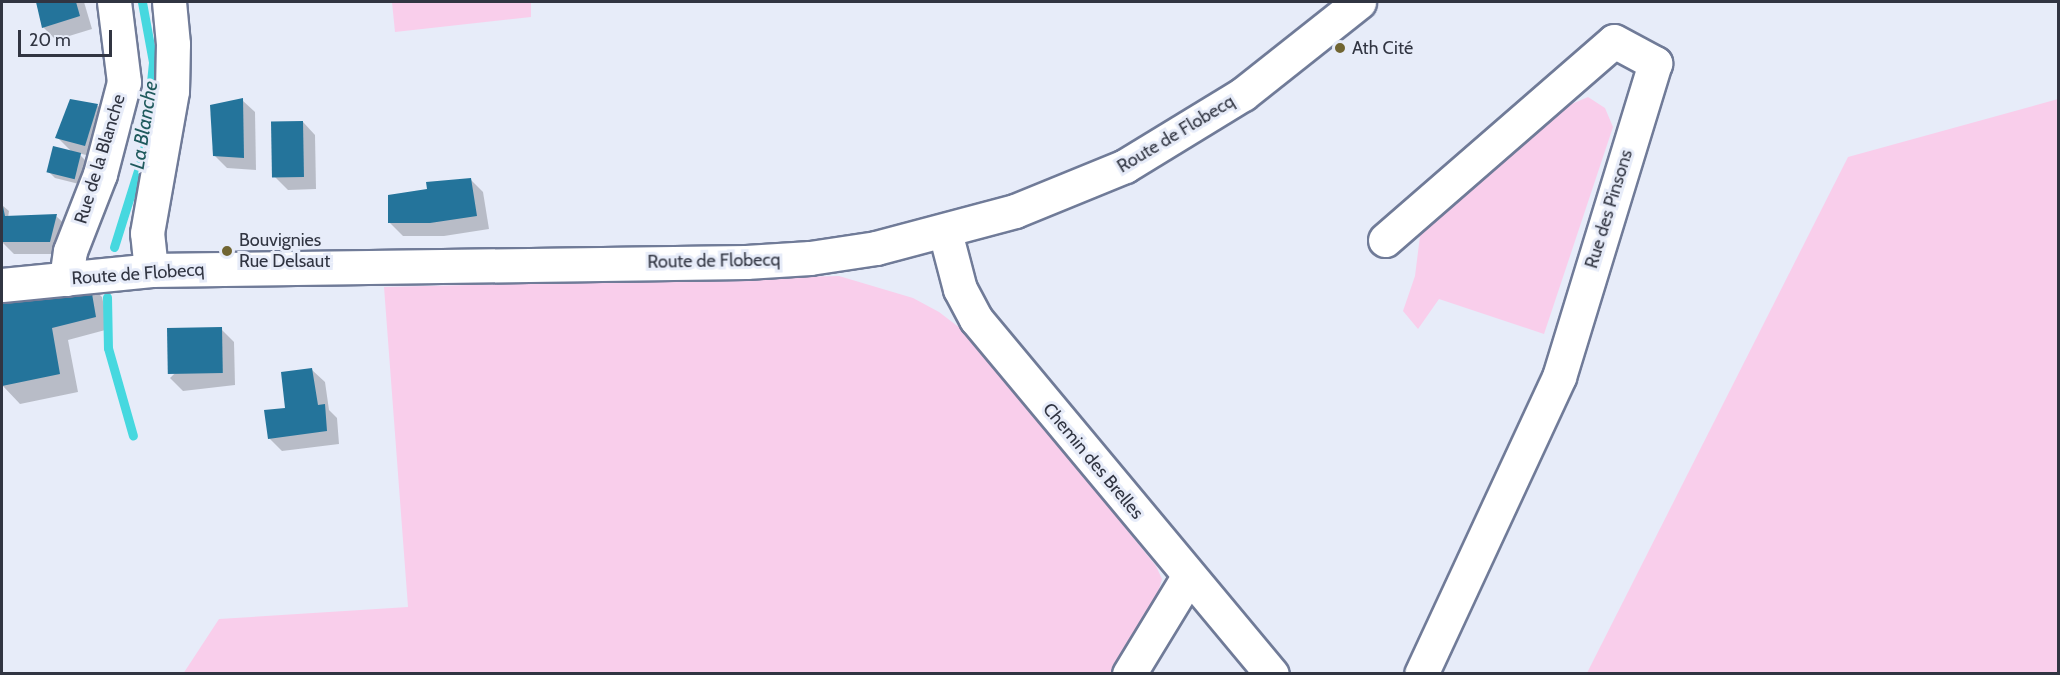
<!DOCTYPE html>
<meta charset="utf-8">
<style>
body{margin:0}
#map{position:relative;width:2060px;height:675px;overflow:hidden;background:#e7ecf9;font-family:Cabin,sans-serif}
div>[style]{position:absolute}
.green>*{inset:0;background:#f9ceeb}
.shadow>*{inset:0;background:#0003}
.stream>*{height:9px;margin:-4.5px;padding:0 4.5px;transform-origin:4.5px;border-radius:4.5px;background:#46d8df}
.building>*{inset:0;background:#24749b;transform-origin:0 0}
.roads{filter:drop-shadow(2px 0 #707b98) drop-shadow(-2px 0 #707b98) drop-shadow(0 2px #707b98) drop-shadow(0 -2px #707b98)}
.street>*{height:33px;margin:-16.5px;padding:0 16.5px;transform-origin:16.5px;border-radius:16.5px;background:#fff}
.secondary>*{height:33px;margin:-16.5px;padding:0 16.5px;transform-origin:16.5px;border-radius:16.5px;background:#fff}
.dots>*{width:16px;height:16px;translate:-50% -50%;box-sizing:border-box;border:3px solid #e7ecf9;border-radius:50%}
span{translate:-50% -50%;white-space:nowrap;text-align:center;line-height:1.15;-webkit-text-stroke:6px #e7ecf9;paint-order:stroke}
.poi-label{font-size:18px;color:#313542}
.left{translate:0 -50%;text-align:left}
.street-label{font-size:18px;color:#313542}
.water-label{font-size:20px;color:#1f5a5d;font-style:italic}
.frame{position:absolute;inset:0;border:3px solid #313542;pointer-events:none}
.scale{position:absolute;left:18px;top:30px;width:94px;height:27px;box-sizing:border-box;border:3px solid #313542;border-top:0;padding-left:8px;font-size:18px;line-height:21px;white-space:nowrap;color:#313542;-webkit-text-stroke:4px #e7ecf9;paint-order:stroke}
</style>
<div id="map">
<div class="green">
<div style="clip-path:polygon(392px 2px,531px 2px,531px 17px,395px 32px)"></div>
<div style="clip-path:polygon(1588px 97px,1605px 108px,1613px 127px,1544px 334px,1439px 299px,1418px 329px,1403px 311px,1415px 276px,1421px 228px,1562px 108px)"></div>
<div style="clip-path:polygon(2058px 99px,2058px 673px,1587px 673px,1848px 157px)"></div>
<div style="clip-path:polygon(839px 276px,913px 298px,939px 312px,973px 338px,1156px 566px,1162px 579px,1156px 599px,1118px 673px,183px 674px,219px 619px,408px 607px,384px 287px)"></div>
</div>
<div class="shadow">
<div style="clip-path:polygon(37px 2px,84px 2px,92px 29px,56px 40px,43px 27px)"></div>
<div style="clip-path:polygon(71px 100px,98px 106px,111px 118px,98px 158px,78px 153px,86px 161px,79px 184px,55px 178px,49px 172px,72px 152px,57px 137px)"></div>
<div style="clip-path:polygon(242px 100px,255px 112px,256px 170px,227px 168px,214px 155px)"></div>
<div style="clip-path:polygon(303px 122px,315px 135px,316px 189px,288px 190px,275px 177px)"></div>
<div style="clip-path:polygon(470px 179px,483px 192px,489px 229px,444px 236px,403px 236px,390px 223px,428px 190px)"></div>
<div style="clip-path:polygon(2px 205px,9px 211px,8px 218px,56px 216px,69px 228px,62px 254px,14px 254px,2px 242px)"></div>
<div style="clip-path:polygon(89px 284px,102px 297px,109px 329px,68px 340px,78px 392px,20px 404px,2px 385px,2px 296px)"></div>
<div style="clip-path:polygon(221px 329px,234px 342px,235px 385px,183px 391px,170px 378px)"></div>
<div style="clip-path:polygon(312px 370px,325px 382px,329px 410px,337px 418px,339px 444px,282px 451px,269px 438px)"></div>
</div>
<div class="stream">
<div style="left:114px;top:247px;width:101px;rotate:-72.6deg"></div>
<div style="left:144px;top:151px;width:89px;rotate:-84.2deg"></div>
<div style="left:153px;top:62px;width:61px;rotate:-100.4deg"></div>
<div style="left:107px;top:297px;width:51px;rotate:88.9deg"></div>
<div style="left:108px;top:348px;width:91px;rotate:74.1deg"></div>
</div>
<div class="building">
<div style="clip-path:polygon(36px 2px,76px 2px,80px 16px,42px 28px)"></div>
<div style="clip-path:polygon(243px 98px,244px 158px,213px 156px,210px 105px)"></div>
<div style="clip-path:polygon(70px 99px,98px 104px,85px 146px,55px 138px)"></div>
<div style="left:303px;top:121px;width:56px;height:32px;rotate:89deg"></div>
<div style="left:53px;top:146px;width:29px;height:27px;rotate:14deg"></div>
<div style="clip-path:polygon(471px 178px,477px 216px,430px 223px,388px 223px,388px 195px,427px 189px,426px 182px)"></div>
<div style="clip-path:polygon(2px 202px,5px 216px,57px 214px,50px 242px,2px 242px)"></div>
<div style="clip-path:polygon(90px 282px,96px 317px,52px 328px,60px 374px,2px 386px,2px 295px)"></div>
<div style="left:222px;top:327px;width:46px;height:55px;rotate:89deg"></div>
<div style="clip-path:polygon(312px 368px,318px 405px,325px 404px,327px 431px,268px 439px,264px 410px,285px 408px,281px 372px)"></div>
</div>
<div class="roads">
<div class="street">
<div style="left:945px;top:232px;width:59px;rotate:75.3deg"></div>
<div style="left:960px;top:289px;width:34px;rotate:62deg"></div>
<div style="left:976px;top:319px;width:462px;rotate:50.2deg"></div>
<div style="left:1385px;top:240px;width:303px;rotate:-41deg"></div>
<div style="left:1614px;top:41px;width:47px;rotate:28.2deg"></div>
<div style="left:1655px;top:63px;width:328px;rotate:107deg"></div>
<div style="left:1559px;top:377px;width:327px;rotate:114.9deg"></div>
<div style="left:151px;top:270px;width:37px;rotate:-96deg"></div>
<div style="left:147px;top:233px;width:144px;rotate:-80deg"></div>
<div style="left:172px;top:91px;width:47px;rotate:-88.8deg"></div>
<div style="left:173px;top:44px;width:42px;rotate:-95.4deg"></div>
<div style="left:66px;top:279px;width:28px;rotate:-82deg"></div>
<div style="left:70px;top:251px;width:83px;rotate:-68.7deg"></div>
<div style="left:100px;top:174px;width:95px;rotate:-75.4deg"></div>
<div style="left:124px;top:82px;width:81px;rotate:-97.1deg"></div>
<div style="left:1129px;top:674px;width:114px;rotate:-58.7deg"></div>
</div>
<div class="secondary">
<div style="left:2px;top:285px;width:150px;rotate:-5.7deg"></div>
<div style="left:151px;top:270px;width:595px;rotate:-0.77deg"></div>
<div style="left:746px;top:262px;width:64px;rotate:-3.6deg"></div>
<div style="left:810px;top:258px;width:67px;rotate:-8.6deg"></div>
<div style="left:876px;top:248px;width:144px;rotate:-14.9deg"></div>
<div style="left:1015px;top:211px;width:119px;rotate:-22.2deg"></div>
<div style="left:1125px;top:166px;width:138px;rotate:-31.4deg"></div>
<div style="left:1243px;top:94px;width:148px;rotate:-38.4deg"></div>
</div>
</div>
<div class="dots">
<div style="left:1340px;top:48px;background:#716532"></div>
<div style="left:227px;top:251px;background:#716532"></div>
</div>
<div class="poi-label">
<span class="left" style="left:1352px;top:48px">Ath Cité</span>
<span class="left" style="left:239px;top:251px">Bouvignies<br>Rue Delsaut</span>
</div>
<div class="street-label">
<span style="left:1176px;top:134px;rotate:-31deg">Route de Flobecq</span>
<span style="left:100px;top:159px;rotate:-73deg">Rue de la Blanche</span>
<span style="left:1609px;top:209px;rotate:-73deg">Rue des Pinsons</span>
<span style="left:714px;top:261px;rotate:-1deg">Route de Flobecq</span>
<span style="left:138px;top:274px;rotate:-4deg">Route de Flobecq</span>
<span style="left:1093px;top:461px;rotate:50deg">Chemin des Brelles</span>
</div>
<div class="water-label">
<span style="left:144px;top:125px;rotate:-81deg">La Blanche</span>
</div>
<div class="frame"></div>
<div class="scale">20 m</div>
</div>
